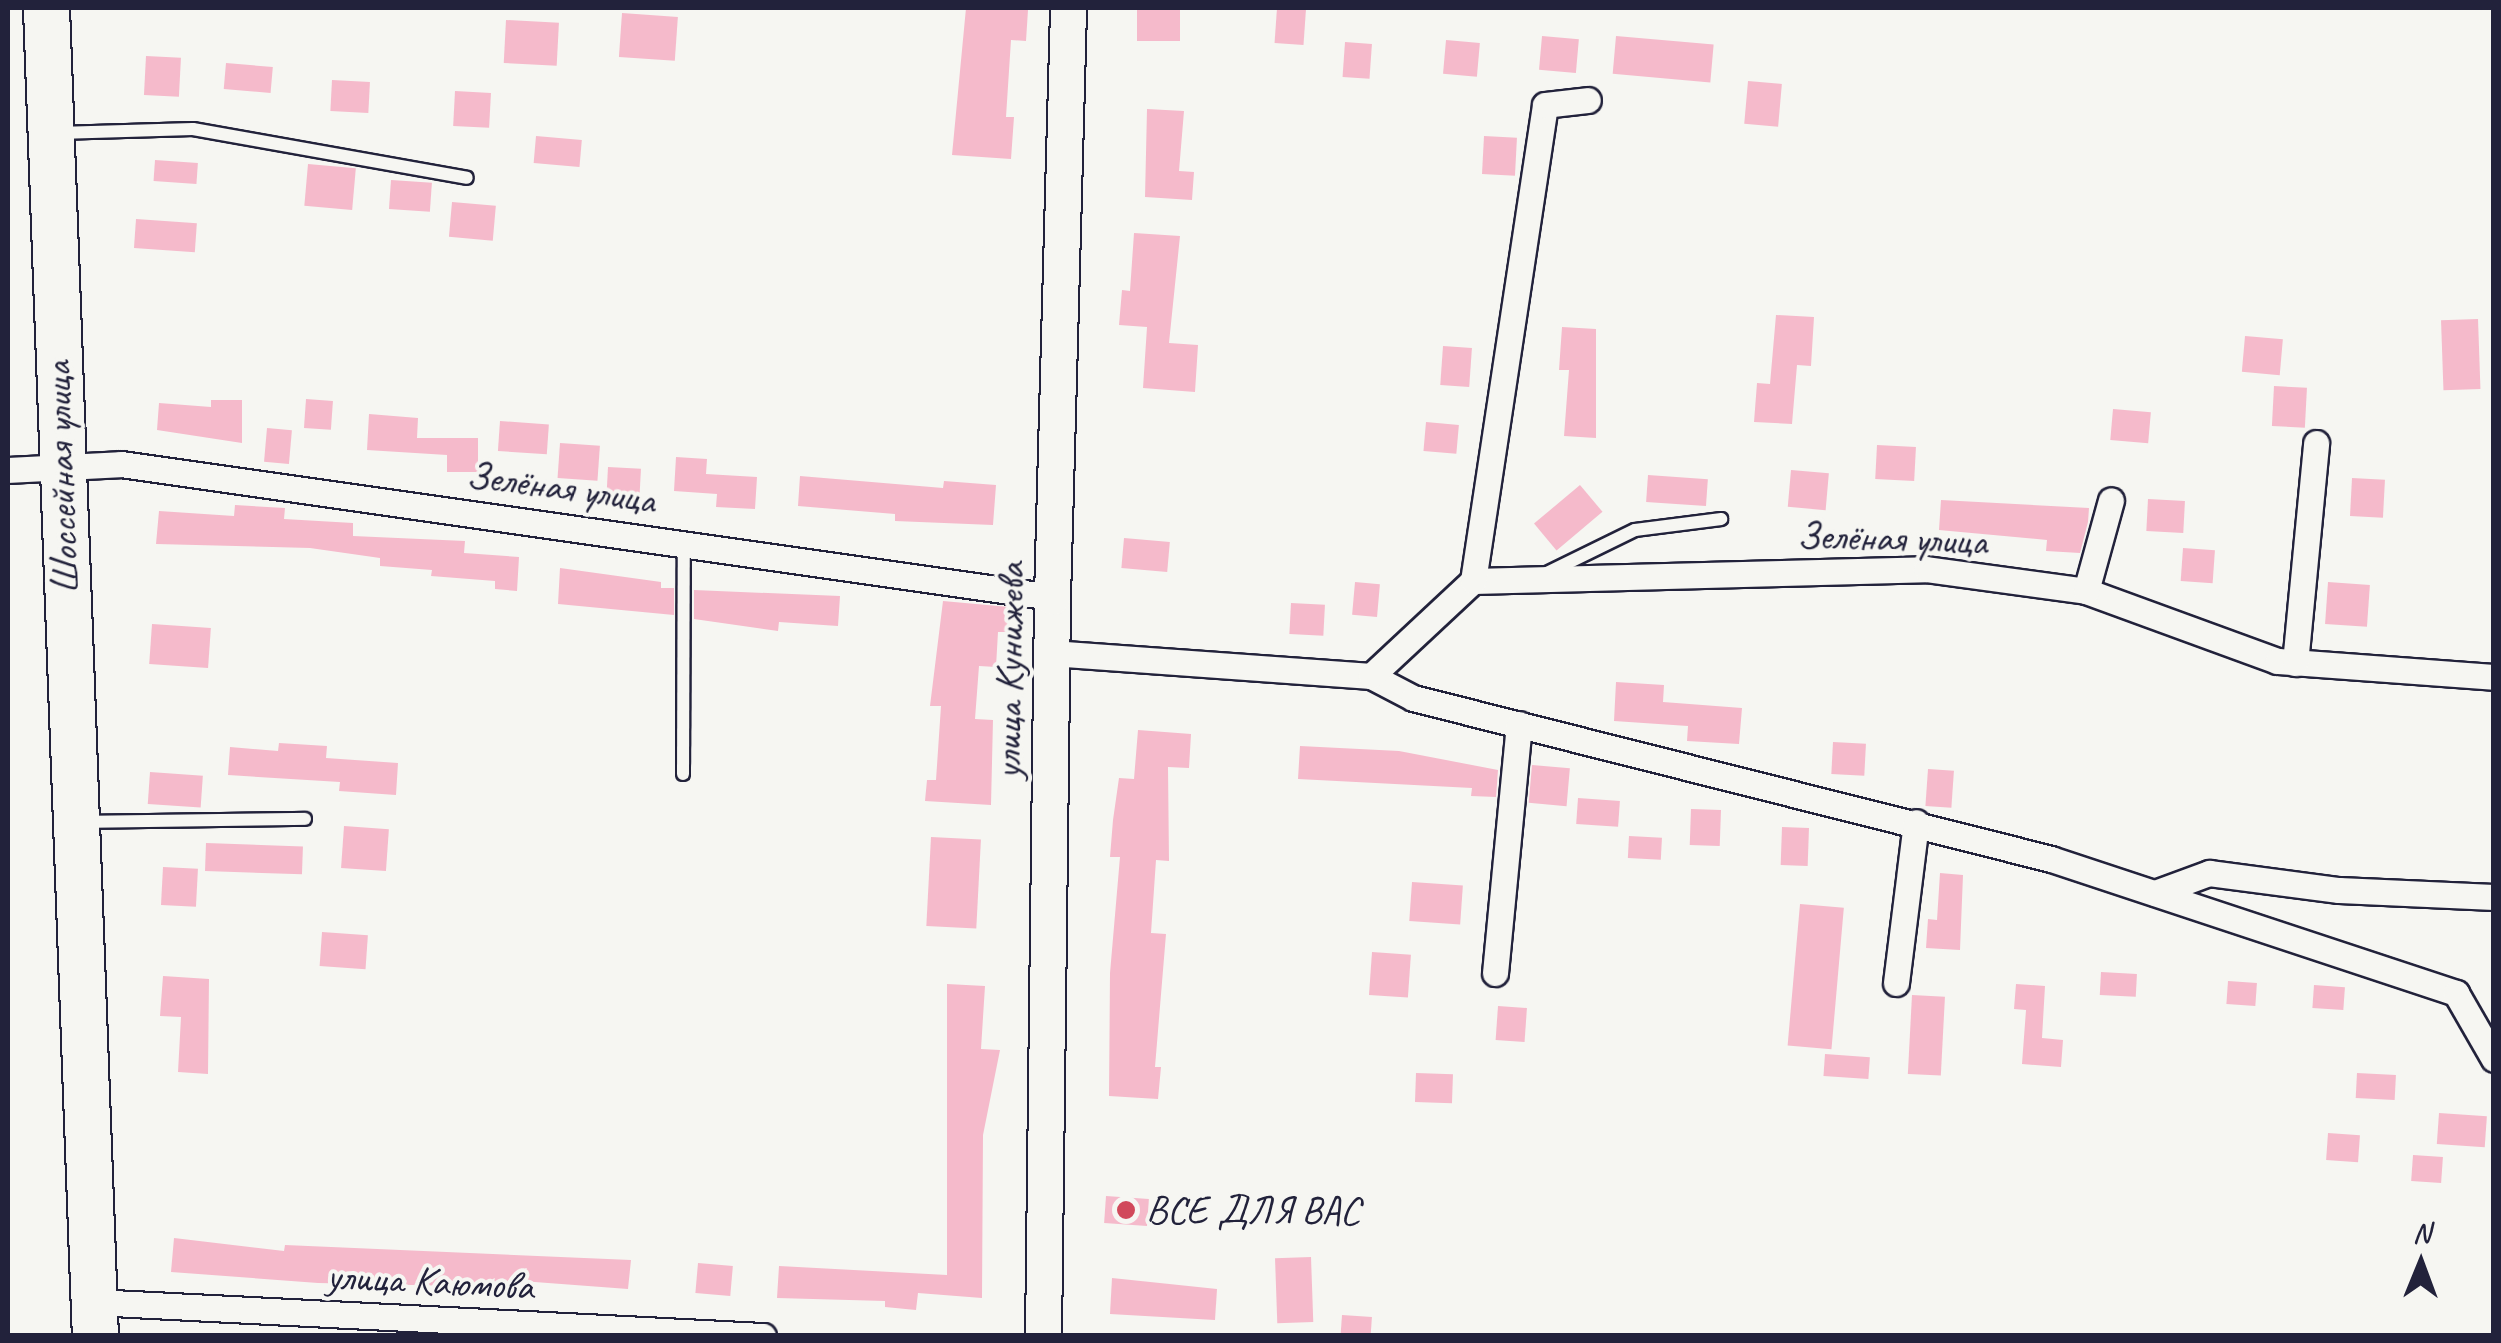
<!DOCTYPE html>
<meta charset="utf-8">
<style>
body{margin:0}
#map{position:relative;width:2501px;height:1343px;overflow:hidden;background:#f6f6f2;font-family:Caveat,sans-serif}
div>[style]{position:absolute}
.building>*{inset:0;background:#f5bacb;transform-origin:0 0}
.roads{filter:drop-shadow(2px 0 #22223b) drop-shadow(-2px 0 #22223b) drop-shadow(0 2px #22223b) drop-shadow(0 -2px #22223b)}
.lane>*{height:12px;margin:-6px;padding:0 6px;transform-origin:6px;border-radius:6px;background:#f6f6f2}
.street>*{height:25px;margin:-12.5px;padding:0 12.5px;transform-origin:12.5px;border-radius:12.5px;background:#f6f6f2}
.secondary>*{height:35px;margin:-17.5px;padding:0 17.5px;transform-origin:17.5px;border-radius:17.5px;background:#f6f6f2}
.highway>*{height:45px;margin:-22.5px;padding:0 22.5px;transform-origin:22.5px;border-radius:22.5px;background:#f6f6f2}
.dots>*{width:28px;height:28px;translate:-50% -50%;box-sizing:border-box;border:5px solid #f6f6f2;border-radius:50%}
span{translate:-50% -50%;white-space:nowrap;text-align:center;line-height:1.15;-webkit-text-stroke:8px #f6f6f2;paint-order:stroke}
.street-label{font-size:40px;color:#22223b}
.poi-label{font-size:40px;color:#22223b}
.left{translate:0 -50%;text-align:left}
.frame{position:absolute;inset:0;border:10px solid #22223b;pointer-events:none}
.north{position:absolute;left:2371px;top:1213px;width:100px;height:100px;-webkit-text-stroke:8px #f6f6f2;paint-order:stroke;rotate:1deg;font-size:28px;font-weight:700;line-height:40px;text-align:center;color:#22223b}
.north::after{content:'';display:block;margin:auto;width:35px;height:45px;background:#22223b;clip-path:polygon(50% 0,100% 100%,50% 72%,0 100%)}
</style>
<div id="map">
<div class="building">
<div style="clip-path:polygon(966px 8px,1028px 10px,1026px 41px,1011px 40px,1006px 117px,1014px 117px,1011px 159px,952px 155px)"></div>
<div style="left:1137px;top:8px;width:43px;height:33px"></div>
<div style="left:1277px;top:8px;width:29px;height:35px;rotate:4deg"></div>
<div style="left:622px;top:13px;width:56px;height:44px;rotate:4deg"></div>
<div style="left:506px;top:20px;width:53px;height:43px;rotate:3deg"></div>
<div style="left:1542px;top:36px;width:37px;height:34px;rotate:5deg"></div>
<div style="left:1616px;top:36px;width:98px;height:38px;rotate:5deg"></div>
<div style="left:1446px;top:40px;width:34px;height:34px;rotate:5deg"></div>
<div style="left:1345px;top:42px;width:27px;height:35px;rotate:4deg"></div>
<div style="left:146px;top:56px;width:35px;height:39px;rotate:3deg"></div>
<div style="left:226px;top:63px;width:47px;height:26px;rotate:5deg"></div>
<div style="left:332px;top:80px;width:38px;height:31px;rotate:3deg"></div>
<div style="left:1748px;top:81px;width:34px;height:43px;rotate:5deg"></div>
<div style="left:455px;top:91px;width:36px;height:35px;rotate:3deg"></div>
<div style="clip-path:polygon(1147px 109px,1184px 111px,1179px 171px,1194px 172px,1192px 200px,1145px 197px)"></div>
<div style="left:536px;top:136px;width:46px;height:27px;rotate:5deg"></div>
<div style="left:1484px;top:136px;width:33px;height:38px;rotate:3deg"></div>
<div style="left:155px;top:160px;width:43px;height:21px;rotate:4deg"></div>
<div style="left:308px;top:164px;width:48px;height:42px;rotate:5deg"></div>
<div style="left:391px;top:180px;width:41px;height:29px;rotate:4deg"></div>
<div style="left:452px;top:202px;width:44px;height:35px;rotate:5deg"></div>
<div style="left:136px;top:219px;width:61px;height:29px;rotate:4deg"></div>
<div style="clip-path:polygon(1134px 233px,1180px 236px,1169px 343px,1198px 345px,1195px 392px,1143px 388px,1147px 327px,1119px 325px,1122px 290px,1130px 291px)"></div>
<div style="clip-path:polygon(1776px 315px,1814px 317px,1811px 366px,1797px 365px,1792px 424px,1754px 422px,1757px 383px,1770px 384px)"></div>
<div style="left:2478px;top:319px;width:70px;height:37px;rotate:88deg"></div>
<div style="clip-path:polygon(1562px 327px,1596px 329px,1596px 438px,1564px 436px,1569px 370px,1559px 370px)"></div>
<div style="left:2245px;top:336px;width:38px;height:36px;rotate:5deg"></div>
<div style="left:1443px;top:346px;width:29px;height:39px;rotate:4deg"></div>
<div style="left:2274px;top:386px;width:33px;height:40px;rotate:3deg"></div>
<div style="left:306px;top:399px;width:27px;height:29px;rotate:4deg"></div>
<div style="clip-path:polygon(211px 400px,242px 400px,242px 443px,157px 430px,159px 403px,211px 407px)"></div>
<div style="left:2113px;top:409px;width:38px;height:31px;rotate:5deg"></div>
<div style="clip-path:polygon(369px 414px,418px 418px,417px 438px,478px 438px,478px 472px,447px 472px,447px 455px,367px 450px)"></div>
<div style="left:500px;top:421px;width:49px;height:30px;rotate:4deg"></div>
<div style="left:1426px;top:422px;width:33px;height:29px;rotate:5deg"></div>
<div style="left:267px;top:428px;width:25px;height:34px;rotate:5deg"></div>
<div style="left:560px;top:443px;width:40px;height:35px;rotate:4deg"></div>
<div style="left:1877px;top:445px;width:39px;height:34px;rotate:3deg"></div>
<div style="clip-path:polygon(676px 457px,707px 459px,706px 474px,757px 477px,755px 509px,716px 507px,717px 494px,674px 491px)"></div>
<div style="left:608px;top:467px;width:33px;height:34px;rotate:3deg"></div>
<div style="left:1791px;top:470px;width:38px;height:37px;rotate:5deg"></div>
<div style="left:1648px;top:475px;width:60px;height:27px;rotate:4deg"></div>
<div style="clip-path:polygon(800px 476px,943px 488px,944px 481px,996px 485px,993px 525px,895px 521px,895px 514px,798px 506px)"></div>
<div style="left:2352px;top:478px;width:33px;height:38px;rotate:3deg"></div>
<div style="left:1580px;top:485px;width:35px;height:60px;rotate:50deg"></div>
<div style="left:2148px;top:499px;width:37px;height:32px;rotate:3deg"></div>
<div style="clip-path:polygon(1941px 500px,2089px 508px,2088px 522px,2080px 553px,2046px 551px,2047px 540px,1939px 530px)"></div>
<div style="clip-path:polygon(235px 505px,285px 508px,284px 519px,353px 523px,353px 536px,465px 541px,464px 553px,519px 557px,517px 591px,495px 589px,495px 581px,431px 576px,432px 570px,380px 566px,380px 558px,310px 548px,156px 544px,159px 511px,234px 516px)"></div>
<div style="left:1124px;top:538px;width:46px;height:30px;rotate:5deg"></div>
<div style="left:2183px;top:548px;width:32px;height:33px;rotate:4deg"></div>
<div style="clip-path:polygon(560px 568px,661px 582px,661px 588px,674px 588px,674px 615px,558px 604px)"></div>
<div style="left:1355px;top:582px;width:25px;height:33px;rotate:5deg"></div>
<div style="left:2328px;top:582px;width:42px;height:42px;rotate:4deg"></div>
<div style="clip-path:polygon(694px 590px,840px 596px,838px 626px,779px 622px,778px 631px,694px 619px)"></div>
<div style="clip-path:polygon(943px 601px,1009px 607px,1007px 632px,998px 632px,996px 667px,979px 666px,975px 719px,993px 720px,991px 805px,925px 801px,927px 780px,936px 780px,941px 706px,930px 706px)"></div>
<div style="left:1291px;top:603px;width:34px;height:31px;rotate:3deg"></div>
<div style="left:152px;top:624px;width:59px;height:40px;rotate:4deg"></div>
<div style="clip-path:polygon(1616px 682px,1664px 685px,1663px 702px,1742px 708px,1739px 744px,1687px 741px,1688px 726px,1614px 721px)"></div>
<div style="clip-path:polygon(1138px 730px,1191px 734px,1189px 768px,1168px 767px,1169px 861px,1156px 860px,1151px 933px,1166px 934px,1155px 1067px,1161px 1067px,1158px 1099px,1109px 1096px,1110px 973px,1120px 857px,1110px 857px,1113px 820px,1119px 778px,1134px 779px)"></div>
<div style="left:1833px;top:742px;width:33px;height:32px;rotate:3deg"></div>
<div style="clip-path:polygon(279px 743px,327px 746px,326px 758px,398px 763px,396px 795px,339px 791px,340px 782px,228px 775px,230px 747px,278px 751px)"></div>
<div style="clip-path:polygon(1300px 746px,1399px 751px,1498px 770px,1496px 797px,1471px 796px,1472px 788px,1298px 779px)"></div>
<div style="left:1532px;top:765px;width:38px;height:38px;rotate:5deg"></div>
<div style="left:1928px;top:769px;width:26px;height:37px;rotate:4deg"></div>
<div style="left:150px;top:772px;width:53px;height:32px;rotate:4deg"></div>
<div style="left:1578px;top:798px;width:42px;height:26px;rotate:4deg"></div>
<div style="left:1691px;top:809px;width:30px;height:36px;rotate:2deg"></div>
<div style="left:344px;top:826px;width:45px;height:42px;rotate:4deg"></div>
<div style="left:1782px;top:827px;width:27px;height:38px;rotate:2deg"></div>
<div style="left:1629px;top:836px;width:33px;height:22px;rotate:3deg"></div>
<div style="left:931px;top:837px;width:50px;height:89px;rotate:3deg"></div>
<div style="left:206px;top:843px;width:97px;height:28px;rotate:2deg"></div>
<div style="left:163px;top:867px;width:35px;height:38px;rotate:3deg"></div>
<div style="clip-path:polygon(1940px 873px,1963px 875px,1960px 950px,1926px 948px,1928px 919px,1937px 920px)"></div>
<div style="left:1412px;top:882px;width:51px;height:39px;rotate:4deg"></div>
<div style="left:1800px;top:904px;width:44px;height:142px;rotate:5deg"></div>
<div style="left:322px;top:932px;width:46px;height:34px;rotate:4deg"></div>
<div style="left:1372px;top:952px;width:39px;height:43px;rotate:4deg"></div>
<div style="left:2101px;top:972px;width:36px;height:23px;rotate:3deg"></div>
<div style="clip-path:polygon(163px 976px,209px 979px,208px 1074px,178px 1072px,181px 1017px,160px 1016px)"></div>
<div style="left:2228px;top:981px;width:29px;height:23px;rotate:4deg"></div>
<div style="clip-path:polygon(947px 984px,985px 986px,981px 1049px,1000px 1050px,983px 1135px,982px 1298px,918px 1293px,916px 1310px,885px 1307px,885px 1301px,777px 1298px,779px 1266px,947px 1275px)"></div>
<div style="clip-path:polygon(2016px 984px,2045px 986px,2042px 1038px,2063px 1040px,2061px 1067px,2022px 1064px,2026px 1010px,2014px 1009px)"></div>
<div style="left:2314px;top:985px;width:31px;height:23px;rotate:4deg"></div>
<div style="left:1912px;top:995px;width:33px;height:79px;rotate:3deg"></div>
<div style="left:1498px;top:1006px;width:29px;height:34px;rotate:4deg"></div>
<div style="left:1825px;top:1054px;width:45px;height:22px;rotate:4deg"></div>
<div style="left:1416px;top:1073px;width:37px;height:29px;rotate:2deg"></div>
<div style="left:2357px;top:1073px;width:39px;height:25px;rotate:3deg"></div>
<div style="left:2439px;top:1113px;width:48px;height:31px;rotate:4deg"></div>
<div style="left:2328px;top:1133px;width:32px;height:27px;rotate:4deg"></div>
<div style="left:2413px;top:1155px;width:30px;height:26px;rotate:4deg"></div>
<div style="left:1106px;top:1196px;width:43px;height:27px;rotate:4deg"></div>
<div style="clip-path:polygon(174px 1238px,284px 1251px,285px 1245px,631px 1260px,628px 1289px,508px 1280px,507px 1287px,318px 1283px,171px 1272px)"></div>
<div style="left:1311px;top:1257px;width:65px;height:36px;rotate:88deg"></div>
<div style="left:698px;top:1263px;width:35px;height:30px;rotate:5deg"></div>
<div style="clip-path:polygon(1112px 1278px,1217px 1289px,1215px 1320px,1110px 1314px)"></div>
<div style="left:1342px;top:1315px;width:30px;height:21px;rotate:4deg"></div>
</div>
<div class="roads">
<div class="lane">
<div style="left:58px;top:133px;width:135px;rotate:-1.7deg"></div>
<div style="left:193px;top:129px;width:278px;rotate:10.1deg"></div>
<div style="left:1545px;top:574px;width:100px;rotate:-26.1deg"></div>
<div style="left:1635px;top:530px;width:87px;rotate:-7.3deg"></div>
<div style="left:683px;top:774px;width:230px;rotate:-89.8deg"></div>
<div style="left:82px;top:822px;width:223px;rotate:-0.8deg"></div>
</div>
<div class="street">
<div style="left:8px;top:470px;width:113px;rotate:-3deg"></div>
<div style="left:121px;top:464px;width:940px;rotate:8.13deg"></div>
<div style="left:1473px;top:581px;width:453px;rotate:-1.5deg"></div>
<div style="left:1926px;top:569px;width:162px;rotate:7.8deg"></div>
<div style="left:2086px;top:591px;width:203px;rotate:20.1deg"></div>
<div style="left:2277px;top:661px;width:218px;rotate:4.2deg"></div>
<div style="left:2086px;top:591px;width:94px;rotate:-74.6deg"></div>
<div style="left:1051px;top:653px;width:321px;rotate:4.1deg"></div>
<div style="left:1371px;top:676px;width:47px;rotate:27.6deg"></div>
<div style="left:1413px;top:698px;width:658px;rotate:14.16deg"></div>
<div style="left:2051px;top:859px;width:427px;rotate:18.3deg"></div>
<div style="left:2456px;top:993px;width:76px;rotate:60.1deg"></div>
<div style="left:2295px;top:663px;width:221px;rotate:-84.5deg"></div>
<div style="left:1371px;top:676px;width:139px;rotate:-43deg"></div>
<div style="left:1473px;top:581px;width:481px;rotate:-81.4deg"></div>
<div style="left:1545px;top:105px;width:43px;rotate:-6.6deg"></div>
<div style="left:2155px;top:893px;width:58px;rotate:-20.3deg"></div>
<div style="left:2209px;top:873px;width:131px;rotate:7.5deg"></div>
<div style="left:2339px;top:890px;width:155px;rotate:2.6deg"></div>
<div style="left:1495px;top:973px;width:250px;rotate:-84.5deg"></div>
<div style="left:1896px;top:983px;width:162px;rotate:-82.9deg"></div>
<div style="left:93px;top:1302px;width:671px;rotate:2.91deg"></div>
</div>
<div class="secondary">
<div style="left:1043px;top:1336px;width:739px;rotate:-89.3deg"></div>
<div style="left:1052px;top:597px;width:589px;rotate:-88.44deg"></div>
</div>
<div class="highway">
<div style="left:46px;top:8px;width:1329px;rotate:87.89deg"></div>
</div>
</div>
<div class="dots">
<div style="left:1126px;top:1210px;background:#d1495b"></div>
</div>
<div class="street-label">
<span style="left:61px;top:478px;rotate:-92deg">Шоссейная улица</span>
<span style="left:561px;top:487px;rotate:8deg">Зелёная улица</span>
<span style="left:1892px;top:538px;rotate:2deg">Зелёная улица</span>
<span style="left:1009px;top:671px;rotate:-89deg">улица Кунижева</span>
<span style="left:430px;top:1281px;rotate:3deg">улица Каюмова</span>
</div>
<div class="poi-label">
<span class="left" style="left:1146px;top:1210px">ВСЕ ДЛЯ ВАС</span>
</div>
<div class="frame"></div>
<div class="north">N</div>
</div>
